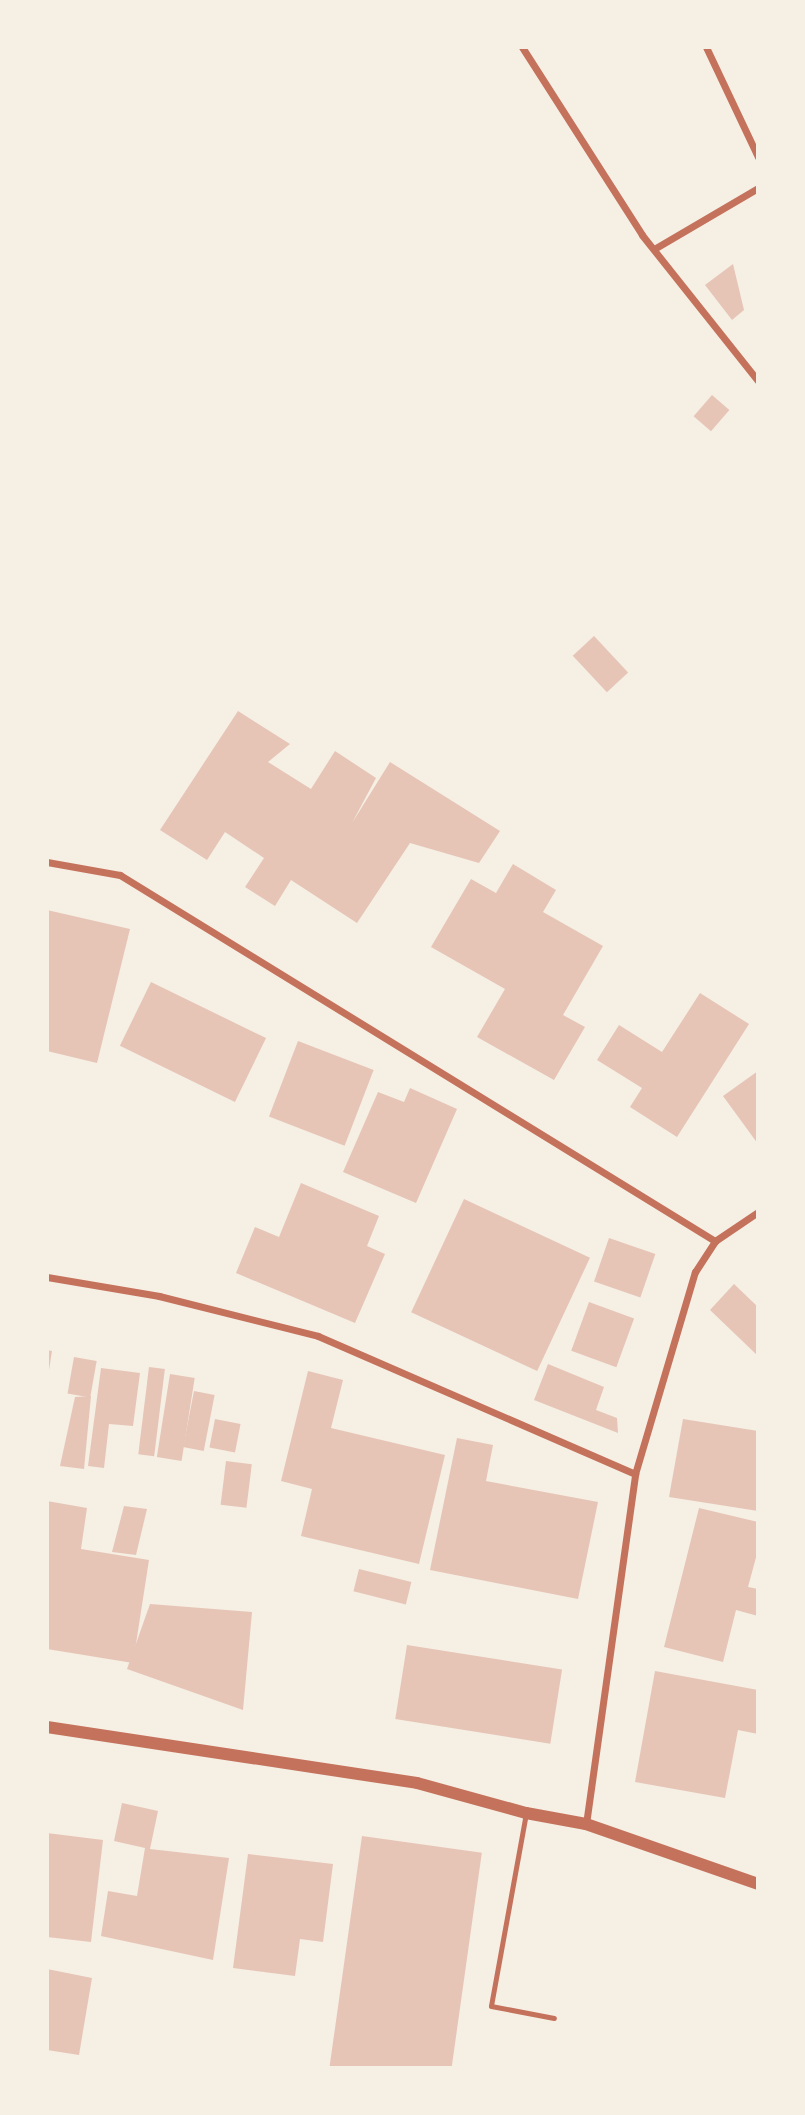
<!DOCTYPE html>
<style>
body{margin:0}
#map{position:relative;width:805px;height:2115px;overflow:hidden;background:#f6efe4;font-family:"Open Sans",sans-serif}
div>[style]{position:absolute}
.building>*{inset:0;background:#e6c5b7;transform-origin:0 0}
.service>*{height:5px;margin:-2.5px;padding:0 2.5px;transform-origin:2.5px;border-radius:2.5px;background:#c5725c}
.minor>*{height:7px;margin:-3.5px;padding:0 3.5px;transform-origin:3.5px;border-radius:3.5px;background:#c5725c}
.tertiary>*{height:12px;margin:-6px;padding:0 6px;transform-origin:6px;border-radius:6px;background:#c5725c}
span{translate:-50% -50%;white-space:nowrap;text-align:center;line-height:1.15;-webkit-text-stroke:5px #f6efe4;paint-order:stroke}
.frame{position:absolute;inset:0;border:49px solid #f6efe4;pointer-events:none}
</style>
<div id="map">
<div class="building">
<div style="clip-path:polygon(733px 264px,744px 310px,732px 320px,705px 285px)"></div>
<div style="left:712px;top:395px;width:23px;height:28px;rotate:41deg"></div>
<div style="left:594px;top:636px;width:50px;height:29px;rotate:47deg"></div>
<div style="clip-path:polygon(238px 711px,290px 744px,268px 762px,311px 789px,335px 751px,376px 778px,352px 823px,390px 762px,500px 831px,479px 863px,410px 843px,357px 923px,291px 880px,275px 906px,245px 887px,264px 858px,225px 832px,207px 860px,160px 830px)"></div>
<div style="clip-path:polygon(513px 864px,556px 890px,543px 912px,603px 946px,563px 1015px,585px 1027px,554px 1080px,477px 1037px,505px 989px,431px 947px,471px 879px,496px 893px)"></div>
<div style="clip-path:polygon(47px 910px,130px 929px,97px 1063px,47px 1051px)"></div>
<div style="left:151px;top:982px;width:128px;height:71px;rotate:26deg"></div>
<div style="clip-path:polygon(700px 993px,749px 1024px,677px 1137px,630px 1107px,642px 1088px,597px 1060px,619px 1025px,662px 1052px)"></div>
<div style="left:298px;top:1041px;width:81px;height:81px;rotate:21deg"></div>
<div style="clip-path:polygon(758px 1071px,758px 1144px,723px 1096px)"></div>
<div style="clip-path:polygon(410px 1088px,457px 1109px,416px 1203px,343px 1172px,378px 1092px,404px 1102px)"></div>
<div style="clip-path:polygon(301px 1183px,379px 1216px,367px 1246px,385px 1254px,355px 1323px,236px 1273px,255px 1227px,279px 1237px)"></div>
<div style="left:464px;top:1199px;width:139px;height:125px;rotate:25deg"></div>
<div style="left:609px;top:1238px;width:49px;height:46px;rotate:19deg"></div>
<div style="clip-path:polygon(734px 1284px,758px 1307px,758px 1356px,710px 1310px)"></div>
<div style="left:589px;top:1302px;width:48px;height:52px;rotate:20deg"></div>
<div style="clip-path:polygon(47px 1350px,52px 1351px,49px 1370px,47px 1370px)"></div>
<div style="left:74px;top:1357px;width:23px;height:37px;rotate:10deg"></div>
<div style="clip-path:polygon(548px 1364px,604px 1387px,596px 1410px,617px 1418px,618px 1433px,534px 1400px)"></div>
<div style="left:149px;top:1367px;width:16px;height:88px;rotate:7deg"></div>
<div style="clip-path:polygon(101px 1368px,140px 1373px,133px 1426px,109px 1424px,104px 1468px,88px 1466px)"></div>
<div style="clip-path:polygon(308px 1371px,343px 1380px,331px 1428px,445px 1455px,419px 1564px,301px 1536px,312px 1489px,281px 1481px)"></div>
<div style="left:170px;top:1374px;width:25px;height:84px;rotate:9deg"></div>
<div style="left:194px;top:1391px;width:21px;height:57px;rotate:11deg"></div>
<div style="clip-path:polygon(91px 1396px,84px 1469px,60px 1466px,75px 1397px)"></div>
<div style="left:215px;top:1419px;width:26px;height:29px;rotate:11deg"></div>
<div style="clip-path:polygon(683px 1419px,758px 1431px,758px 1511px,669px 1497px)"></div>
<div style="clip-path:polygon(457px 1438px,493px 1445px,486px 1481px,598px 1502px,578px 1599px,430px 1570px)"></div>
<div style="left:226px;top:1461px;width:26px;height:44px;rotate:7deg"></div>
<div style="clip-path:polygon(47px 1501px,87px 1508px,81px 1549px,149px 1560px,133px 1663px,47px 1649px)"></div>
<div style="clip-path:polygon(124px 1506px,147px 1509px,136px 1555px,112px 1552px)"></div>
<div style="clip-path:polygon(699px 1508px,758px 1522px,758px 1550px,748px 1587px,758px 1589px,758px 1616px,736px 1610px,723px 1662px,664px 1647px)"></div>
<div style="left:359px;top:1569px;width:54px;height:23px;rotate:14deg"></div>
<div style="clip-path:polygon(150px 1604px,252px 1612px,243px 1710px,127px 1669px)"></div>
<div style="left:407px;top:1645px;width:157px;height:75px;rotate:9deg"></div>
<div style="clip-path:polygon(655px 1671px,758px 1690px,758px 1734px,738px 1730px,725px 1798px,635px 1782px)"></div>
<div style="clip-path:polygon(122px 1803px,158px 1811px,150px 1849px,229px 1858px,213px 1960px,101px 1936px,108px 1891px,137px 1896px,145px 1848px,114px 1841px)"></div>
<div style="clip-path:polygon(47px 1833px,103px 1840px,91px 1942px,47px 1937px)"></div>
<div style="left:362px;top:1836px;width:121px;height:235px;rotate:8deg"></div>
<div style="clip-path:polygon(248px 1854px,333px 1864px,323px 1942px,300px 1939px,295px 1976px,233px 1968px)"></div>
<div style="clip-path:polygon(47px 1969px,92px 1978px,79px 2055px,47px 2050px)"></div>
</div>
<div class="service">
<div style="left:526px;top:1813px;width:196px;rotate:100.3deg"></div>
<div style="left:491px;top:2006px;width:64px;rotate:10.8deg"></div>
</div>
<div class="minor">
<div style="left:522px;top:47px;width:223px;rotate:57.4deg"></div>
<div style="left:642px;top:235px;width:186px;rotate:51.5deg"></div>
<div style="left:706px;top:47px;width:122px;rotate:64.7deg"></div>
<div style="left:654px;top:249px;width:121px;rotate:-30.4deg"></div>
<div style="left:47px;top:862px;width:74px;rotate:10.1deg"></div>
<div style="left:120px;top:875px;width:699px;rotate:31.6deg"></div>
<div style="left:47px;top:1277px;width:114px;rotate:9.6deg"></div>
<div style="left:159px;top:1296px;width:164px;rotate:14.1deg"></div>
<div style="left:318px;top:1336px;width:346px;rotate:23.5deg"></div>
<div style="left:586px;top:1824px;width:353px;rotate:-82deg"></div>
<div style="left:635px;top:1474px;width:211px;rotate:-73.5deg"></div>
<div style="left:695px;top:1272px;width:37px;rotate:-57deg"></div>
<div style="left:715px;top:1241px;width:52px;rotate:-34deg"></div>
</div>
<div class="tertiary">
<div style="left:47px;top:1727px;width:374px;rotate:8.6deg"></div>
<div style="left:417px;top:1783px;width:113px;rotate:15.4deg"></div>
<div style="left:526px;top:1813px;width:61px;rotate:10.4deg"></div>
<div style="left:586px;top:1824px;width:182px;rotate:19.2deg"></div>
</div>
<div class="frame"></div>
</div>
